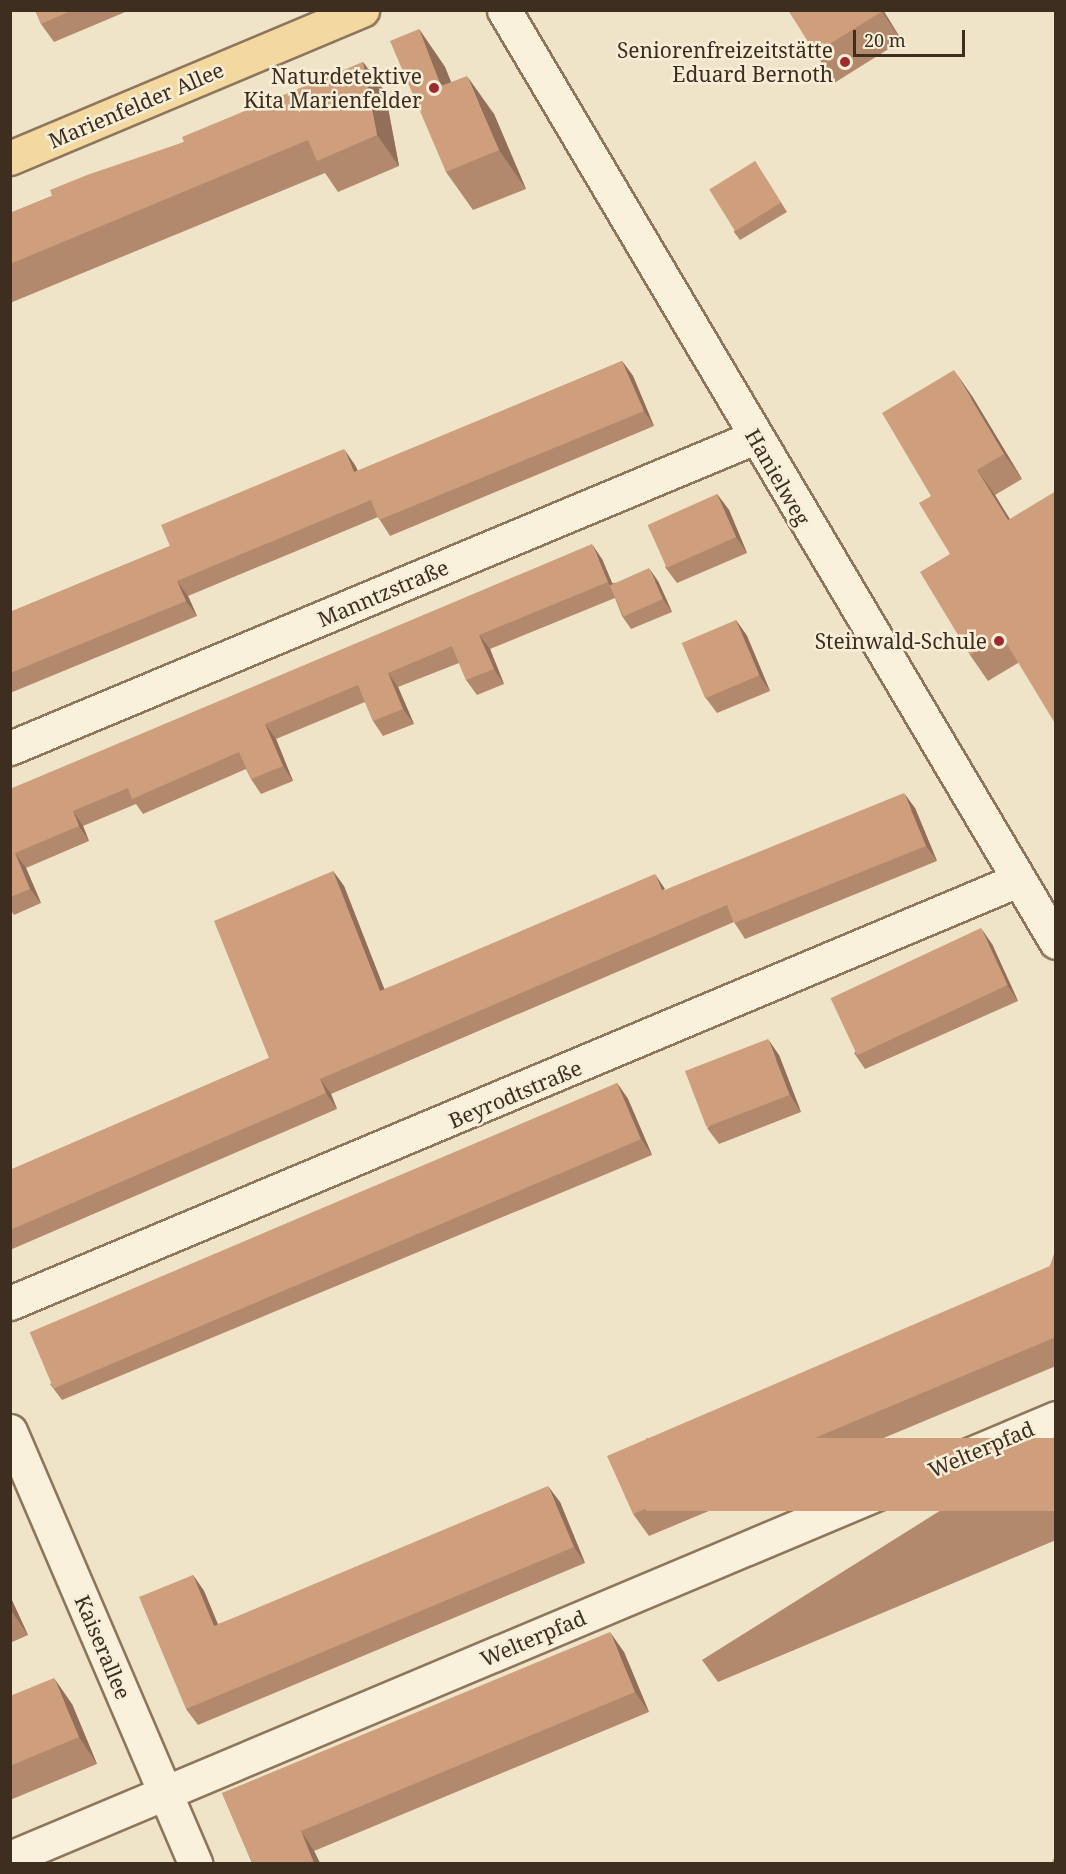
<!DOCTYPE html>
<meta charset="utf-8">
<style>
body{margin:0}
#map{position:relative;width:1066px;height:1874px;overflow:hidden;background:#f0e4c8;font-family:"Noto Serif",serif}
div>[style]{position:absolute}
.roads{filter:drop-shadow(2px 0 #8d765c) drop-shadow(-2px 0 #8d765c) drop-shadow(0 2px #8d765c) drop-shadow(0 -2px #8d765c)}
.minor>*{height:33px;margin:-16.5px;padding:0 16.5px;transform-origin:16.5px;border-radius:16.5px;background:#faf1dc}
.major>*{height:33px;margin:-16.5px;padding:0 16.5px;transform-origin:16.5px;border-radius:16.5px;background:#f3d9a0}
.wall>*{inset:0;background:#b2896c;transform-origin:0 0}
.shaded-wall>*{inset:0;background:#916f58}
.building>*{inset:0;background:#cf9f7d;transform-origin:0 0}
.dots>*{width:16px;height:16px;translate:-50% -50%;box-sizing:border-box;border:3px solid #f7eed8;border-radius:50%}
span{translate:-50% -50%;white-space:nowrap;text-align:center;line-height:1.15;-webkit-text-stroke:5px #f7eed8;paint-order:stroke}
.poi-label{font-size:21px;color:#3d2e20}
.right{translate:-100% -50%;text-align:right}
.street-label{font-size:21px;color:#3d2e20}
.frame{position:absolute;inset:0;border:12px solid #3d2e20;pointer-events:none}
.scale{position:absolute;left:853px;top:30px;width:112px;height:27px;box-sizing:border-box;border:3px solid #3d2e20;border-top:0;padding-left:8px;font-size:18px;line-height:21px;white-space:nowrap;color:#3d2e20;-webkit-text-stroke:4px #f7eed8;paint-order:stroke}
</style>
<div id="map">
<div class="roads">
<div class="minor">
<div style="left:504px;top:10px;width:1083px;rotate:59.36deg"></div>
<div style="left:10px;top:748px;width:807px;rotate:-22.66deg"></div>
<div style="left:10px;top:1303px;width:1093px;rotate:-22.77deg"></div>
<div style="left:10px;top:1431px;width:471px;rotate:66.8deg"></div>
<div style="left:10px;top:1858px;width:1135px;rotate:-22.81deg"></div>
</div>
<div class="major">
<div style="left:10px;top:158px;width:382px;rotate:-22.8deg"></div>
</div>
</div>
<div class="wall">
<div style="clip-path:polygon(35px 10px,130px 10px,54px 42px,41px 24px)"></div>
<div style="left:883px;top:10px;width:36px;height:80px;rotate:58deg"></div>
<div style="clip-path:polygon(419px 29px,445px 67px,451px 82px,494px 114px,526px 189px,473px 210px,446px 172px)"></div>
<div style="clip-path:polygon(363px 62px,385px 92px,399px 166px,338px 192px,325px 173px,10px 303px,10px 213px,184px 142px)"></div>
<div style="clip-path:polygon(755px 161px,787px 212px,740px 240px,734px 232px)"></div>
<div style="clip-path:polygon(622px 361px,633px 376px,654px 426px,390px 536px,378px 517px,188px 596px,197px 616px,10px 693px,10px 612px,170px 546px,355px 465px,358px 471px)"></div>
<div style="clip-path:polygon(972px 396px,1022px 479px,995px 495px,1009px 519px,1018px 663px,988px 681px,970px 655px,950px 554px,931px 496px)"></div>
<div style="clip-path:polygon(717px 494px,729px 510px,747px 553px,677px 583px,665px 567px)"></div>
<div style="clip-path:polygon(602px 559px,612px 583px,658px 581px,672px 612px,631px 629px,622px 616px,615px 598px,490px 649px,504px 684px,477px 695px,466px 680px,459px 663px,398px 687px,414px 724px,383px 736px,373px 721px,365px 702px,276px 739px,293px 781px,261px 794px,251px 779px,246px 769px,143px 814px,136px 804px,83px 826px,89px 841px,26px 868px,41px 903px,14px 915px,10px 909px,10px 789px)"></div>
<div style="clip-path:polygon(736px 620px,747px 636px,770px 691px,717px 713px,705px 697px)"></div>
<div style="clip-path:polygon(915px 808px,937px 861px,745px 939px,734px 922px,331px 1094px,337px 1109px,10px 1250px,10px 1170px,269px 1058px,333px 871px,344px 886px,384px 989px,666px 890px)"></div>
<div style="clip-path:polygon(992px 944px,1018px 1001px,865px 1069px,854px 1053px)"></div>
<div style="clip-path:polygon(779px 1055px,801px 1112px,719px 1144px,707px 1128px)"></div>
<div style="clip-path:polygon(617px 1083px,628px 1099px,652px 1155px,62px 1400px,50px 1384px)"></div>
<div style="clip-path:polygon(1056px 1249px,1056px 1366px,649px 1536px,633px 1514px,1050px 1266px)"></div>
<div style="clip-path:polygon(1056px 1438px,1056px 1540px,718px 1682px,702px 1660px)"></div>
<div style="clip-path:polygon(560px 1502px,585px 1563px,198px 1725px,186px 1709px,193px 1575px,204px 1591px,218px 1624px)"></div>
<div style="clip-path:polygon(10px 1596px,28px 1635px,10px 1643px)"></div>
<div style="clip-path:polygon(624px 1652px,649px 1712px,314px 1851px,320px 1863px,252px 1863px,222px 1793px)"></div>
<div style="clip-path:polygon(10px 1696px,72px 1704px,97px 1764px,10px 1800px)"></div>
</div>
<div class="shaded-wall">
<div style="clip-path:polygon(881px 10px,883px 10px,902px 41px)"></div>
<div style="clip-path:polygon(419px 29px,445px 67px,468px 124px,441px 86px)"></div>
<div style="clip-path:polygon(363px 62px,385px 92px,399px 166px,377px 135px)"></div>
<div style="clip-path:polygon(467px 76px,494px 114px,526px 189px,499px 150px)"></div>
<div style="clip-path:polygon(622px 361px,633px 376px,654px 426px,644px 411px)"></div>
<div style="clip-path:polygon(954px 370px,972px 396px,1022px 479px,1004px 454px)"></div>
<div style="clip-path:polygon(344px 449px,355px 465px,365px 488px,354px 472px)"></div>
<div style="clip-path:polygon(977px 470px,995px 495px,1026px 545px,1008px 520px)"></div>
<div style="clip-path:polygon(717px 494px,729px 510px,747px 553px,736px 537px)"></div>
<div style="clip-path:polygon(592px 544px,602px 559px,618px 597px,608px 582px)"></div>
<div style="clip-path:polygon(649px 568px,658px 581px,672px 612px,663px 599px)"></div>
<div style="clip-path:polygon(177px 581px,188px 596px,197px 616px,186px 601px)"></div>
<div style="clip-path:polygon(736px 620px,747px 636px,770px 691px,759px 675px)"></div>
<div style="clip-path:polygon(479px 635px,490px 649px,504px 684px,494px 669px)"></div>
<div style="clip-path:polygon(388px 673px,398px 687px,414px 724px,403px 709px)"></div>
<div style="clip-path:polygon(265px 724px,276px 739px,293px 781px,283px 766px)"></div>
<div style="clip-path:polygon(904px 793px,915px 808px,937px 861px,926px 846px)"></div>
<div style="clip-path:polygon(73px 811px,83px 826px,89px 841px,79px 826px)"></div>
<div style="clip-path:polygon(15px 853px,26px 868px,41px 903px,30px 889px)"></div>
<div style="clip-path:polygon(333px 871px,344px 886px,391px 1006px,380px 991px)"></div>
<div style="clip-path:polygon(655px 874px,665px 889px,662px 891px)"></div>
<div style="clip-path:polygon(981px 928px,992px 944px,1018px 1001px,1007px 985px)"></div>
<div style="clip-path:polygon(768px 1039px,779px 1055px,801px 1112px,790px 1095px)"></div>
<div style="clip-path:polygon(320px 1079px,331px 1094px,337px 1109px,326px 1093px)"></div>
<div style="clip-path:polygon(617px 1083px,628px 1099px,652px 1155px,641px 1139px)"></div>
<div style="clip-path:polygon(548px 1486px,560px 1502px,585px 1563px,574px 1547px)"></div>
<div style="clip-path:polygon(193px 1575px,204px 1591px,225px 1642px,214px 1626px)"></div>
<div style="clip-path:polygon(10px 1596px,28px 1635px,10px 1609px)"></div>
<div style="clip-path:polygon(610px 1632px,624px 1652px,649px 1712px,635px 1692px)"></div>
<div style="clip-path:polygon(54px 1678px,72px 1704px,97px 1764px,79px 1737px)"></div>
<div style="clip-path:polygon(301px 1831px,314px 1851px,320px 1863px,314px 1863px)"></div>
</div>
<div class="building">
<div style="clip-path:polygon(35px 10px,73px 10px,41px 24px)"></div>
<div style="clip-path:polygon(788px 10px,881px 10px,881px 12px,815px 53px)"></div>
<div style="clip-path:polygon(419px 29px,441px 86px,467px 76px,499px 150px,446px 172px,390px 41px)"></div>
<div style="clip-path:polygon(363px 62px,377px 135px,317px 161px,308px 140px,10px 264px,10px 213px,40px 201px,52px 196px,50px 190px,87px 175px,184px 142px,182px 137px)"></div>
<div style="left:755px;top:161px;width:49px;height:54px;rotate:58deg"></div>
<div style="clip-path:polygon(622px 361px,644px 411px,379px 520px,371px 500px,177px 581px,186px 601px,10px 673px,10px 612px,170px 546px,161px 525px,344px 449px,354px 472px)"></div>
<div style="clip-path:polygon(954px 370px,1004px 454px,977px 470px,1008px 520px,1056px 491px,1056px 725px,1002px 636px,970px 655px,920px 572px,950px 554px,919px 503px,931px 496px,882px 413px)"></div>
<div style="left:717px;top:494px;width:47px;height:76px;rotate:66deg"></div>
<div style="clip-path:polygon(592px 544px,608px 582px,479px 635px,494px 669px,466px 680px,452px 646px,388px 673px,403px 709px,373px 721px,358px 685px,265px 724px,283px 766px,251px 779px,239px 752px,132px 799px,128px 788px,73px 811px,79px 826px,15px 853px,30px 889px,10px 897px,10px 789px)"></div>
<div style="left:649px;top:568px;width:34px;height:43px;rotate:66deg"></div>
<div style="left:736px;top:620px;width:60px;height:59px;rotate:67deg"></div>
<div style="clip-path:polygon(904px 793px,926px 846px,734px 923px,727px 905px,320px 1079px,326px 1093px,10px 1230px,10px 1170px,269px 1058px,214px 921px,333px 871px,380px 991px,655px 874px,662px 891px)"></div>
<div style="left:981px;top:928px;width:63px;height:166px;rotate:65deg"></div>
<div style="left:768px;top:1039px;width:60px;height:89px;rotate:69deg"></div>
<div style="left:617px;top:1083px;width:61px;height:638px;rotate:67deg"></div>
<div style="clip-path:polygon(1056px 1249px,1056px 1337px,633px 1514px,607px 1456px,1050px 1266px)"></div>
<div style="left:1056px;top:1438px;width:73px;height:410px;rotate:90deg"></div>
<div style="clip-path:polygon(548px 1486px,574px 1547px,186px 1709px,139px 1597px,193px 1575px,214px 1626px)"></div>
<div style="clip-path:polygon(610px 1632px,635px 1692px,301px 1831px,314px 1863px,252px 1863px,222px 1793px)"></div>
<div style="clip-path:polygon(54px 1678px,79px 1737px,10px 1766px,10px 1696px)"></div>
<div style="clip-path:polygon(1053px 1859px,1056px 1859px,1056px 1863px,1052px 1863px)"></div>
</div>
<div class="dots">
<div style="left:845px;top:62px;background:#9e2a2b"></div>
<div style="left:434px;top:88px;background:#9e2a2b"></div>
<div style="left:999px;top:641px;background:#9e2a2b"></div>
</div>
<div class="poi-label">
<span class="right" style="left:833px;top:62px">Seniorenfreizeitstätte<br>Eduard Bernoth</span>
<span class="right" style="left:422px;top:88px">Naturdetektive<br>Kita Marienfelder</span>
<span class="right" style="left:987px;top:641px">Steinwald-Schule</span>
</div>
<div class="street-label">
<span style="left:136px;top:105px;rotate:-23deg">Marienfelder Allee</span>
<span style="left:778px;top:477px;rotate:60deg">Hanielweg</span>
<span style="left:383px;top:593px;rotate:-23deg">Manntzstraße</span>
<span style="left:515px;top:1094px;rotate:-23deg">Beyrodtstraße</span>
<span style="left:981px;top:1449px;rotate:-23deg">Welterpfad</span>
<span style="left:533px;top:1638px;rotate:-23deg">Welterpfad</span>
<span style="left:103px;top:1647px;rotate:67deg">Kaiserallee</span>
</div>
<div class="frame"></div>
<div class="scale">20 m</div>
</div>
